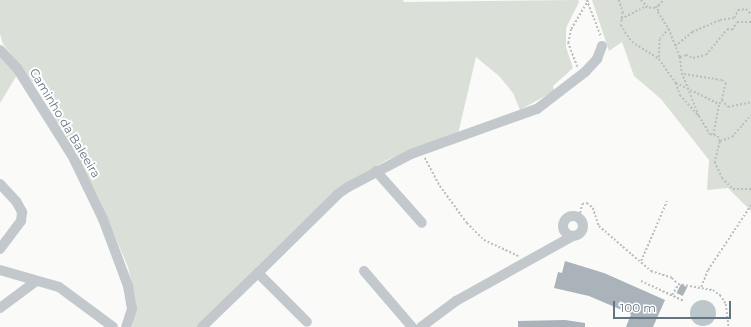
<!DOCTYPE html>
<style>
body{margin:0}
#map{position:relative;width:751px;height:327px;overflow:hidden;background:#fafaf8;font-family:Montserrat,sans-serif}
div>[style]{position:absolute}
.green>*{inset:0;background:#dadfd7}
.water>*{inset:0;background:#bbc7cb}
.round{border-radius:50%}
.building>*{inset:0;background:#aab3b9;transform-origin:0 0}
.path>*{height:1.5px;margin-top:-0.75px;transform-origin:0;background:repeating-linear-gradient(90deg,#bbbfc2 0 2px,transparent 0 4px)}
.minor>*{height:10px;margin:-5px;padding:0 5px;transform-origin:5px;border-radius:5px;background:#c3c8cc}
.minor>.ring{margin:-5px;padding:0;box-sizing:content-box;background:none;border:10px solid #c3c8cc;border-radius:50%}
span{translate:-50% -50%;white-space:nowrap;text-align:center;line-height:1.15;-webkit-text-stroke:4px #fff;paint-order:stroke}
.street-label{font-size:12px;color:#657683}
.scale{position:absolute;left:613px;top:301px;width:118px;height:18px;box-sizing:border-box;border:2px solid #657683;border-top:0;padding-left:5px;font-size:12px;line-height:14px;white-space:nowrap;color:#657683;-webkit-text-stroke:3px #fff;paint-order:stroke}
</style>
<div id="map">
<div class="green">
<div style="clip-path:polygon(0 0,403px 0,404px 2px,578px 0,579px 2px,566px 28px,566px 47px,573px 68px,553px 86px,554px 91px,520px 110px,513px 93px,499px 76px,476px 57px,458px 134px,387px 160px,335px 191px,302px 227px,197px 327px,132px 327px,136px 302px,128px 267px,99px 199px,69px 144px,37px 88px,3px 44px,0 34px)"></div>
<div style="clip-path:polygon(592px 0,751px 0,751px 211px,728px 188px,707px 190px,709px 160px,661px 99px,634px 76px,622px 42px,609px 51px)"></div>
<div style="clip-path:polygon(0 54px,17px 75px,0 103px)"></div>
</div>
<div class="water">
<div class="round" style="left:690px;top:300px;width:26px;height:26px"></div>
</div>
<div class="building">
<div style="clip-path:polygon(565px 261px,604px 273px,665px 300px,653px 327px,626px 327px,631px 314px,589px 296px,554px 288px,558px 272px,562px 273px)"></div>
<div style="left:681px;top:284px;width:7px;height:10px;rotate:27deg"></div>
<div style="clip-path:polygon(565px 320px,585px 323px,585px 327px,518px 327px,518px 321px)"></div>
</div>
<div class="path">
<div style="left:587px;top:0;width:40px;rotate:69deg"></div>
<div style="left:619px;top:0;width:13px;rotate:72deg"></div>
<div style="left:623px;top:12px;width:13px;rotate:99deg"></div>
<div style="left:621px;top:25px;width:8px;rotate:60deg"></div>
<div style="left:625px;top:32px;width:12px;rotate:55deg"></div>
<div style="left:632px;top:42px;width:32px;rotate:32deg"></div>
<div style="left:659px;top:59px;width:29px;rotate:55deg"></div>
<div style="left:676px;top:83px;width:48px;rotate:26deg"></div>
<div style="left:719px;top:104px;width:5px;rotate:-53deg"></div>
<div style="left:722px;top:100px;width:9px;rotate:49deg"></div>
<div style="left:728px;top:107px;width:24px;rotate:-12deg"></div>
<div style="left:641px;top:0;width:11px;rotate:45deg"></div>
<div style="left:659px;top:5px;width:7px;rotate:98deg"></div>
<div style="left:658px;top:12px;width:20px;rotate:57deg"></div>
<div style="left:669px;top:29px;width:13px;rotate:132deg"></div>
<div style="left:660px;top:39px;width:20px;rotate:93deg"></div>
<div style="left:621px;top:19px;width:27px;rotate:-27deg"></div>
<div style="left:645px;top:7px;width:10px;rotate:6deg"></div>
<div style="left:655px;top:8px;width:12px;rotate:-42deg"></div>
<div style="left:669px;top:29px;width:30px;rotate:69deg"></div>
<div style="left:680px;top:57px;width:16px;rotate:83deg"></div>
<div style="left:682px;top:73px;width:46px;rotate:68.4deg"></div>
<div style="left:675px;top:46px;width:22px;rotate:-39deg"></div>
<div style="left:692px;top:32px;width:30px;rotate:-23deg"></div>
<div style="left:720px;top:20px;width:14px;rotate:-8deg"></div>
<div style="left:734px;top:18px;width:9px;rotate:-63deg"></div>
<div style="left:738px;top:10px;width:8px;rotate:-7deg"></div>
<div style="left:746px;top:9px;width:7px;rotate:45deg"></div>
<div style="left:680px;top:57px;width:6px;rotate:-18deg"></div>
<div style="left:686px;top:55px;width:8px;rotate:23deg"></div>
<div style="left:693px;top:58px;width:13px;rotate:-13deg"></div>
<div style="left:706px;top:55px;width:33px;rotate:-51deg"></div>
<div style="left:727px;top:29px;width:5px;rotate:11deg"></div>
<div style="left:732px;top:30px;width:9px;rotate:-58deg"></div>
<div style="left:737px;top:22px;width:14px"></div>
<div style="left:577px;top:67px;width:26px;rotate:-111deg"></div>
<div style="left:568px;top:43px;width:14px;rotate:-78deg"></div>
<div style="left:571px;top:29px;width:33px;rotate:-59deg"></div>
<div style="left:684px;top:74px;width:38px;rotate:9deg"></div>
<div style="left:722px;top:80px;width:5px;rotate:37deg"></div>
<div style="left:726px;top:83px;width:17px;rotate:103deg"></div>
<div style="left:676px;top:83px;width:13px;rotate:72deg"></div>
<div style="left:680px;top:95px;width:28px;rotate:48deg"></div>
<div style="left:699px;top:116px;width:21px;rotate:59deg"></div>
<div style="left:710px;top:134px;width:8px;rotate:14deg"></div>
<div style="left:718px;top:136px;width:6px;rotate:72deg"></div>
<div style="left:720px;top:142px;width:21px;rotate:104deg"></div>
<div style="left:715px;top:162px;width:17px;rotate:66deg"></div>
<div style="left:722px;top:178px;width:16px;rotate:45deg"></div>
<div style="left:733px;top:189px;width:18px"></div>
<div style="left:713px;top:135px;width:32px;rotate:-79deg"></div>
<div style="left:720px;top:141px;width:13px;rotate:-18deg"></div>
<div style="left:732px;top:137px;width:29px;rotate:-49deg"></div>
<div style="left:425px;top:158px;width:32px;rotate:62deg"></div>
<div style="left:440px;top:186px;width:46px;rotate:53.9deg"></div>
<div style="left:467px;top:223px;width:24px;rotate:45deg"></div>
<div style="left:484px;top:240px;width:38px;rotate:25deg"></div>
<div style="left:579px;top:217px;width:13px;rotate:-77deg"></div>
<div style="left:582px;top:204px;width:5px;rotate:-11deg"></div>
<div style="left:587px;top:203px;width:8px;rotate:40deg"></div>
<div style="left:593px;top:208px;width:19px;rotate:72deg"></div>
<div style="left:599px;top:226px;width:69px;rotate:40.9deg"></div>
<div style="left:651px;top:271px;width:22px;rotate:18deg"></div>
<div style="left:672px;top:278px;width:8px;rotate:45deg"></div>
<div style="left:678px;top:284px;width:36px;rotate:10deg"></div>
<div style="left:713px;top:290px;width:9px;rotate:36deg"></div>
<div style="left:720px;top:295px;width:11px;rotate:56deg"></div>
<div style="left:726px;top:304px;width:23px;rotate:83deg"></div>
<div style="left:641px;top:261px;width:65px;rotate:-66.6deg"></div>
<div style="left:641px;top:281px;width:47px;rotate:24.9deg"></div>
<div style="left:701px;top:287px;width:18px;rotate:-68deg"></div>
<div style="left:708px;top:270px;width:78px;rotate:-56.5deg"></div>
<div style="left:672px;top:295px;width:12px;rotate:-59deg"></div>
</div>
<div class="minor">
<div style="left:0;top:50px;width:25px;rotate:47deg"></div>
<div style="left:17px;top:68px;width:105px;rotate:57.8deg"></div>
<div style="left:73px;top:157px;width:69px;rotate:64.2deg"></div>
<div style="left:103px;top:219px;width:72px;rotate:69.5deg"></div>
<div style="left:128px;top:286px;width:23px;rotate:80deg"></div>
<div style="left:132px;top:309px;width:19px;rotate:108deg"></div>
<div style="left:376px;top:171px;width:69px;rotate:48.5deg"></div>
<div style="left:0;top:184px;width:23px;rotate:47deg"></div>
<div style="left:16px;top:201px;width:13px;rotate:61deg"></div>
<div style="left:22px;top:212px;width:9px;rotate:96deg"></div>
<div style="left:21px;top:221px;width:35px;rotate:127deg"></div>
<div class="ring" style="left:563px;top:216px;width:10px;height:10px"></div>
<div style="left:0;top:270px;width:61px;rotate:16.1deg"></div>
<div style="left:59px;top:287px;width:67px;rotate:36.5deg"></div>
<div style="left:364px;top:271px;width:74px;rotate:49.4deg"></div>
<div style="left:258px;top:273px;width:112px;rotate:-44.6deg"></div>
<div style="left:338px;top:194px;width:12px;rotate:-35deg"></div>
<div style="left:348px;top:187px;width:71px;rotate:-27.6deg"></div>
<div style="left:411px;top:154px;width:134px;rotate:-19.7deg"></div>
<div style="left:537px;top:109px;width:61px;rotate:-37.6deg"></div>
<div style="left:585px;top:72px;width:18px;rotate:-47deg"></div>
<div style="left:597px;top:59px;width:14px;rotate:-69deg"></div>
<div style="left:0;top:308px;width:44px;rotate:-36.6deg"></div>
<div style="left:202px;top:327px;width:78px;rotate:-44deg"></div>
<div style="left:258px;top:273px;width:69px;rotate:45deg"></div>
<div style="left:421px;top:327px;width:44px;rotate:-36.6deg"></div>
<div style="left:456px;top:301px;width:134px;rotate:-29.1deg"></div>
</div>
<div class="street-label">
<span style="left:65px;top:123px;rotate:59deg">Caminho da Baleeira</span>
</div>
<div class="scale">100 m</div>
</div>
